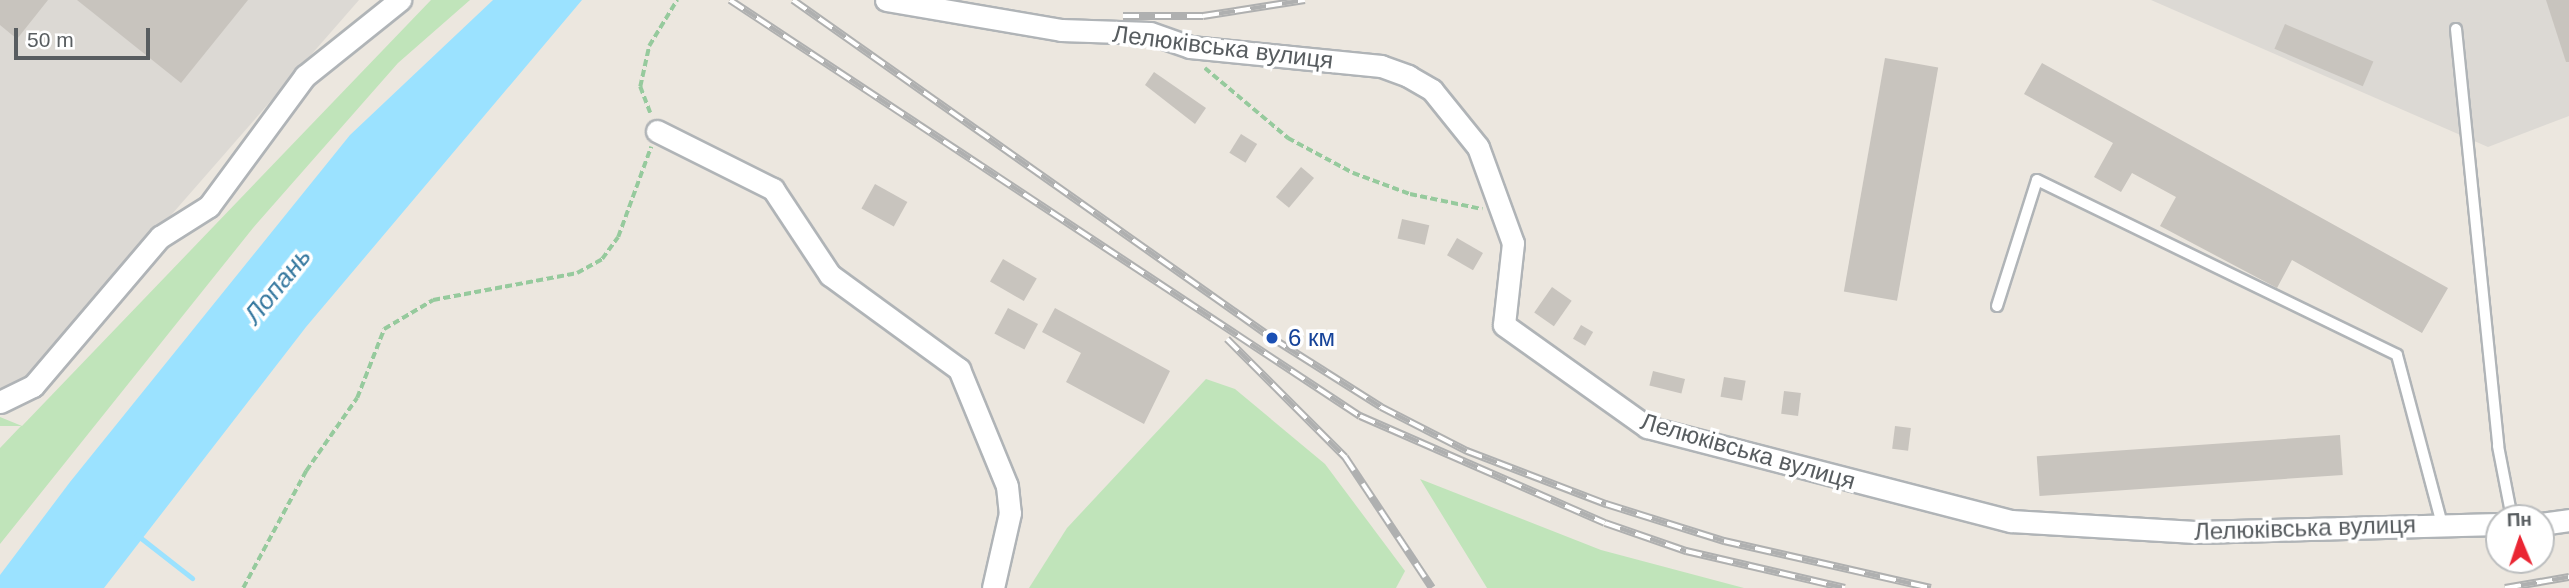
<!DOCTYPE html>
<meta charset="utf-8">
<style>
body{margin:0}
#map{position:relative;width:2569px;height:588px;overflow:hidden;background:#ece7df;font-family:Arial,sans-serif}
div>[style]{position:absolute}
.industrial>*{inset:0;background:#dcd9d4}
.green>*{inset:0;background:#c0e4ba}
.water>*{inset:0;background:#9be2ff}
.stream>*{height:5px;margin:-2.5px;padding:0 2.5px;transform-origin:2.5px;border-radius:2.5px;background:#9be2ff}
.building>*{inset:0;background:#c8c4be;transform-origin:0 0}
.path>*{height:3.5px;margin-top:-1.75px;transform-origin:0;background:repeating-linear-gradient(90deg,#96ca9d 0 7px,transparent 0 10.5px)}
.roads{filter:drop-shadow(2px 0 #b0b4b7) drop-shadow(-2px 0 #b0b4b7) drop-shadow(0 2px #b0b4b7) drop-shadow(0 -2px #b0b4b7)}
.service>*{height:10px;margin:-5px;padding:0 5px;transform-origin:5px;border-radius:5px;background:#fff}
.minor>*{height:21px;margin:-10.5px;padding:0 10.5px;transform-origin:10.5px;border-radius:10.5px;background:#fff}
.rail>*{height:8px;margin-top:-4px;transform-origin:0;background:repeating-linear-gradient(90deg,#fff 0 16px,#afb0b0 0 32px);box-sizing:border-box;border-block:2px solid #afb0b0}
.dots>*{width:19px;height:19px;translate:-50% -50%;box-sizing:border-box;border:4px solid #fff;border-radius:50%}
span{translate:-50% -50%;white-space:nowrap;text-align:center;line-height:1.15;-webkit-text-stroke:7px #fff;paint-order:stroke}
.street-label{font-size:24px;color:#585d60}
.transit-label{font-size:24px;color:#164399}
.left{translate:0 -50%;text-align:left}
.water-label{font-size:26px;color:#35789f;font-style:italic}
.north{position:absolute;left:2485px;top:504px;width:70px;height:70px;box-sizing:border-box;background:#fff;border:2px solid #bcbebf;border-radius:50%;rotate:358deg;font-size:19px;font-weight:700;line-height:28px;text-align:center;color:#585d60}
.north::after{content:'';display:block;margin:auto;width:24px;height:32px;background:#ea2633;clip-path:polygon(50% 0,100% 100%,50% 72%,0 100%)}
.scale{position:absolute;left:14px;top:28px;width:136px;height:32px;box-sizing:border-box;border:4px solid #585d60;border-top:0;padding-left:9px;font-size:21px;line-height:24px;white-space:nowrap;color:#585d60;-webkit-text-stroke:5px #fff;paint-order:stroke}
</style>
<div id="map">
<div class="industrial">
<div style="clip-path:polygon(0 0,359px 0,0 411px)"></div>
<div style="clip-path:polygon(2151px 0,2569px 0,2569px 116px,2488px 147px)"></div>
</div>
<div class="green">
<div style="clip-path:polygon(431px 0,470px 0,398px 63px,253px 228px,0 544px,0 448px,21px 426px,0 426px,0 417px,22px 426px)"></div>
<div style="clip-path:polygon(1206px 379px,1235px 389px,1325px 464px,1405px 571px,1396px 588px,1029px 588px,1067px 528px)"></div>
<div style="clip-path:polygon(1420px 479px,1601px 550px,1744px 588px,1487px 588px)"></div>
</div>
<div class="water">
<div style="clip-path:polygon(493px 0,582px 0,306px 327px,104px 588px,0 588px,0 575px,70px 482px,350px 135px)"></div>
</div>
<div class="stream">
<div style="left:137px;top:535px;width:70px;rotate:38deg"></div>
</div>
<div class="building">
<div style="clip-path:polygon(0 0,48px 0,17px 39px,0 25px)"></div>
<div style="clip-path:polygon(77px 0,248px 0,181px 83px)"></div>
<div style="clip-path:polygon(2546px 0,2569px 0,2569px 62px,2566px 62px)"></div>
<div style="left:2285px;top:24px;width:96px;height:27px;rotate:23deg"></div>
<div style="left:1885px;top:58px;width:54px;height:237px;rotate:10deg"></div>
<div style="clip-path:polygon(2042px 63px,2448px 288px,2422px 333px,2292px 260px,2277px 288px,2160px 226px,2176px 197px,2132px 173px,2121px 192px,2094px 177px,2113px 143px,2024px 94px)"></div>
<div style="clip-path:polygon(1154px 72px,1206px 108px,1195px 124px,1145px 85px)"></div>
<div style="left:1241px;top:134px;width:19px;height:22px;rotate:32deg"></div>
<div style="left:1301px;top:167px;width:17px;height:39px;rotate:40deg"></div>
<div style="left:875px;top:184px;width:37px;height:28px;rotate:29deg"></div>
<div style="left:1402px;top:219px;width:28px;height:20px;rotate:13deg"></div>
<div style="left:1457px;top:238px;width:30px;height:20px;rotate:30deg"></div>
<div style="left:1003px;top:259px;width:39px;height:26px;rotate:30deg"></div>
<div style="left:1552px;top:287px;width:24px;height:31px;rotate:35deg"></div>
<div style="left:1008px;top:308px;width:34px;height:29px;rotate:28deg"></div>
<div style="clip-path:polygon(1055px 308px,1170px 371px,1144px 424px,1066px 382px,1081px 353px,1042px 332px)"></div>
<div style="left:1581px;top:325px;width:14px;height:16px;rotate:30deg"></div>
<div style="left:1653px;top:371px;width:33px;height:15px;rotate:14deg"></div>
<div style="left:1724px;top:377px;width:22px;height:20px;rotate:10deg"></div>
<div style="left:1784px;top:391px;width:17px;height:23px;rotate:7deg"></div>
<div style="left:1895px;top:426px;width:16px;height:23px;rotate:7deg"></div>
<div style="left:2340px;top:435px;width:40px;height:304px;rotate:86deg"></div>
</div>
<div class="path">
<div style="left:1205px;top:68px;width:109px;rotate:40.1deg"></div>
<div style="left:1288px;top:138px;width:74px;rotate:28.3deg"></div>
<div style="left:1353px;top:173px;width:61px;rotate:20.2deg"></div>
<div style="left:1410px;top:194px;width:74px;rotate:11.8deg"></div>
<div style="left:650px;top:113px;width:28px;rotate:-111deg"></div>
<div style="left:640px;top:87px;width:42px;rotate:-77.6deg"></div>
<div style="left:649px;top:46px;width:54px;rotate:-58.7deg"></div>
<div style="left:243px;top:588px;width:133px;rotate:-61.7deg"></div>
<div style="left:306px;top:471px;width:89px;rotate:-55.1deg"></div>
<div style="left:357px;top:398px;width:74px;rotate:-68.6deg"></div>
<div style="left:384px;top:329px;width:57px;rotate:-30.6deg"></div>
<div style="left:433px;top:300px;width:147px;rotate:-10.6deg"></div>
<div style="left:577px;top:273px;width:29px;rotate:-29deg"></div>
<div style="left:602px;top:259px;width:27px;rotate:-54deg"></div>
<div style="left:618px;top:237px;width:96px;rotate:-69.9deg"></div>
</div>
<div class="roads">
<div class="service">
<div style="left:2456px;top:29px;width:419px;rotate:84.2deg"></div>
<div style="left:2498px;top:446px;width:73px;rotate:79deg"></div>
<div style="left:1997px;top:306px;width:132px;rotate:-72.4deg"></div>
<div style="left:2037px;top:180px;width:400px;rotate:25.9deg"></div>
<div style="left:2397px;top:355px;width:175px;rotate:75.1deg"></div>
</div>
<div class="minor">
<div style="left:886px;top:0;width:178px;rotate:9.7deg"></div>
<div style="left:1061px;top:30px;width:89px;rotate:1.9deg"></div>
<div style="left:1150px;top:33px;width:42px;rotate:19.3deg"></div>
<div style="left:1190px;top:47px;width:192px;rotate:5.7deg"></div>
<div style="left:1381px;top:66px;width:29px;rotate:20deg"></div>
<div style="left:1408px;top:76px;width:28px;rotate:30deg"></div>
<div style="left:1432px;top:90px;width:73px;rotate:51.1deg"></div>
<div style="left:1478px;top:147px;width:102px;rotate:70deg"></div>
<div style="left:1513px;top:243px;width:82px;rotate:96.3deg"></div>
<div style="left:1504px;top:325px;width:176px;rotate:35.5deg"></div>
<div style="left:1647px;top:427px;width:376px;rotate:14.5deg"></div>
<div style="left:2011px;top:521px;width:184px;rotate:3.4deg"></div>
<div style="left:2195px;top:532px;width:304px;rotate:-1.5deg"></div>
<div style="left:657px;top:131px;width:130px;rotate:26.6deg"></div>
<div style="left:773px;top:189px;width:103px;rotate:56.5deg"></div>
<div style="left:830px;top:275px;width:160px;rotate:36.1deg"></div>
<div style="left:959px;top:369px;width:126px;rotate:67.7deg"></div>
<div style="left:1007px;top:486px;width:27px;rotate:84deg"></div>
<div style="left:1010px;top:513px;width:77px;rotate:102.8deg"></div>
<div style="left:0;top:402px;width:37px;rotate:-26deg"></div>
<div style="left:33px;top:386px;width:196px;rotate:-49.6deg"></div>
<div style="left:160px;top:237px;width:58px;rotate:-32.3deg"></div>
<div style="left:209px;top:206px;width:162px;rotate:-53.6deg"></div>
<div style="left:305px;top:76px;width:122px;rotate:-38.7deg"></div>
<div style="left:2541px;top:524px;width:28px;rotate:-8deg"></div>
</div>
</div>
<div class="rail">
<div style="left:730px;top:0;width:755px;rotate:33.44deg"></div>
<div style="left:1360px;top:416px;width:267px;rotate:23.6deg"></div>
<div style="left:1605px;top:523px;width:86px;rotate:19.1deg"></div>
<div style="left:1686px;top:551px;width:163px;rotate:13.1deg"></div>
<div style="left:793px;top:0;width:586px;rotate:35.21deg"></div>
<div style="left:1272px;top:338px;width:129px;rotate:32.3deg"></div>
<div style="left:1381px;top:407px;width:97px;rotate:27.1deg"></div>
<div style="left:1467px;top:451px;width:149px;rotate:20.9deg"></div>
<div style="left:1606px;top:504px;width:124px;rotate:17.4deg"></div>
<div style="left:1724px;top:541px;width:212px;rotate:12.8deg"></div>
<div style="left:1123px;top:16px;width:80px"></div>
<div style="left:1203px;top:16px;width:103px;rotate:-8.9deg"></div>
<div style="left:1227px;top:339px;width:167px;rotate:45deg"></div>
<div style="left:1345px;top:457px;width:157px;rotate:56.4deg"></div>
<div style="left:2505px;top:588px;width:65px;rotate:-9.8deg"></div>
</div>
<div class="dots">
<div style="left:1272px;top:338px;background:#1a4fb4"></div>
</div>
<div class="street-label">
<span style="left:1223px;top:47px;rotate:7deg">Лелюківська вулиця</span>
<span style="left:1748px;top:451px;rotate:16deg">Лелюківська вулиця</span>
<span style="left:2305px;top:528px;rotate:-2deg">Лелюківська вулиця</span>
</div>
<div class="transit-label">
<span class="left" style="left:1288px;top:338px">6 км</span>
</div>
<div class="water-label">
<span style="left:278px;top:286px;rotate:-51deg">Лопань</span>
</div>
<div class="north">Пн</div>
<div class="scale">50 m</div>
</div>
